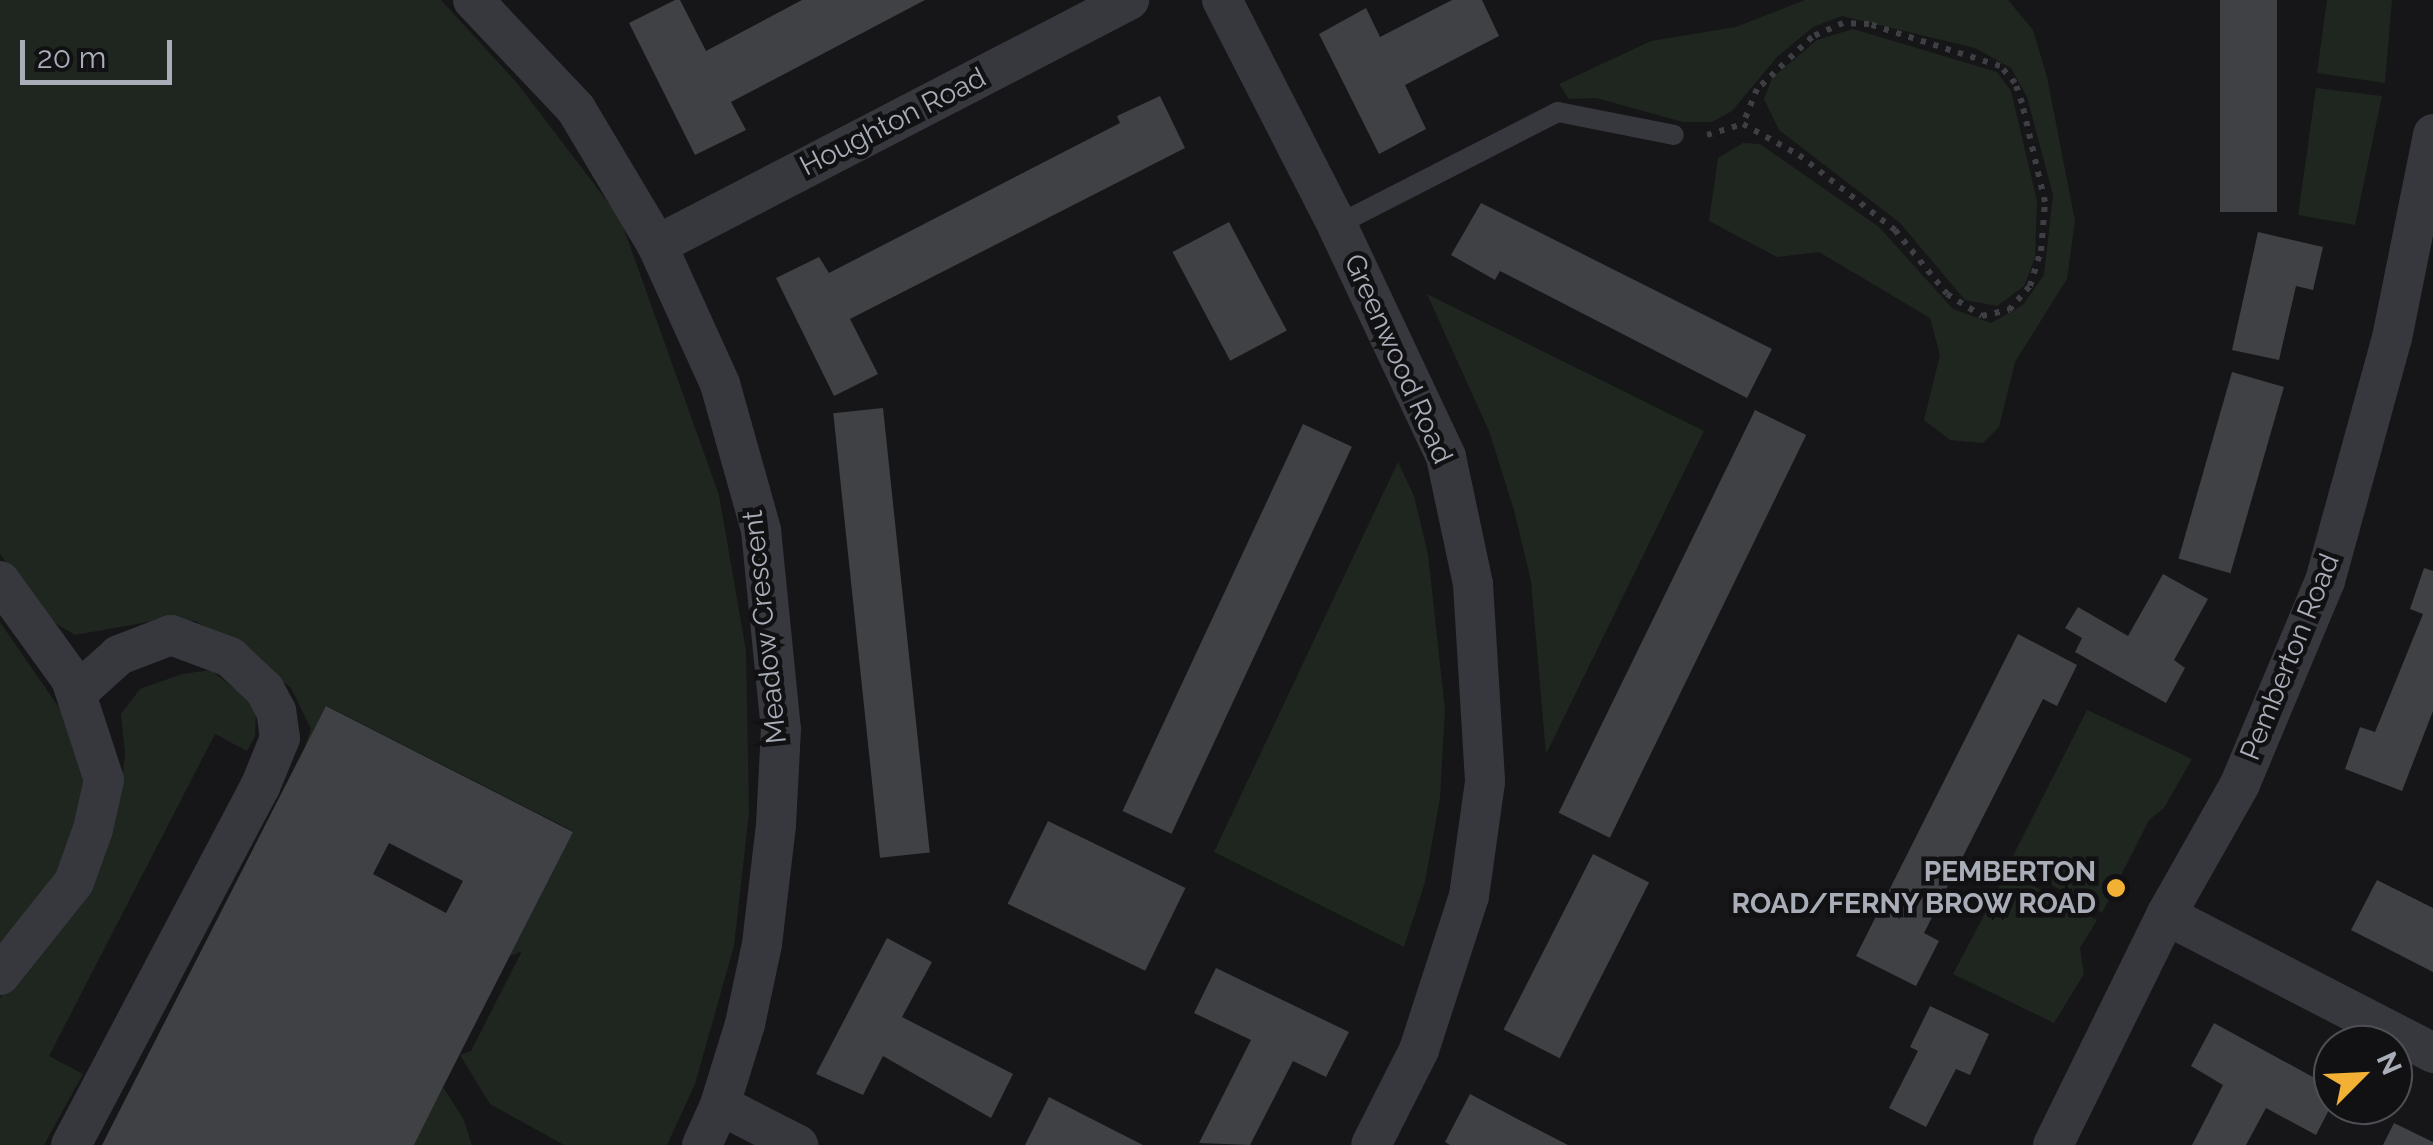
<!DOCTYPE html>
<style>
body{margin:0}
#map{position:relative;width:2433px;height:1145px;overflow:hidden;background:#161618;font-family:Raleway,sans-serif}
div>[style]{position:absolute}
.green>*{inset:0;background:#1e261f}
.building>*{inset:0;background:#404145;transform-origin:0 0}
.path>*{height:6px;margin-top:-3px;transform-origin:0;background:repeating-linear-gradient(90deg,#3d3f44 0 5px,transparent 0 13px)}
.service>*{height:20px;margin:-10px;padding:0 10px;transform-origin:10px;border-radius:10px;background:#37383d}
.minor>*{height:40px;margin:-20px;padding:0 20px;transform-origin:20px;border-radius:20px;background:#37383d}
.dots>*{width:28px;height:28px;translate:-50% -50%;box-sizing:border-box;border:5px solid #111113;border-radius:50%}
span{translate:-50% -50%;white-space:nowrap;text-align:center;line-height:1.15;-webkit-text-stroke:9px #111113;paint-order:stroke}
.street-label{font-size:28px;color:#a8adb8}
.poi-label{font-size:28px;color:#a8adb8;font-weight:700}
.right{translate:-100% -50%;text-align:right}
.north{position:absolute;left:2313px;top:1025px;width:100px;height:100px;box-sizing:border-box;background:#111113;border:2px solid #4d4f55;border-radius:50%;rotate:66deg;font-size:28px;font-weight:700;line-height:40px;text-align:center;color:#a8adb8}
.north::after{content:'';display:block;margin:auto;width:35px;height:45px;background:#f2b134;clip-path:polygon(50% 0,100% 100%,50% 72%,0 100%)}
.scale{position:absolute;left:20px;top:40px;width:152px;height:45px;box-sizing:border-box;border:5px solid #a8adb8;border-top:0;padding-left:12px;font-size:30px;line-height:35px;white-space:nowrap;color:#a8adb8;-webkit-text-stroke:8px #111113;paint-order:stroke}
</style>
<div id="map">
<div class="green">
<div style="clip-path:polygon(0 0,441px 0,517px 83px,620px 218px,719px 495px,746px 651px,749px 813px,734px 946px,695px 1084px,667px 1145px,564px 1145px,490px 1104px,460px 1055px,471px 1051px,522px 951px,510px 956px,573px 831px,327px 706px,304px 749px,311px 729px,291px 688px,235px 642px,195px 621px,159px 620px,75px 635px,50px 620px,0 554px)"></div>
<div style="clip-path:polygon(1805px 0,2008px 0,2033px 30px,2047px 77px,2075px 221px,2067px 279px,2015px 362px,1999px 427px,1983px 443px,1950px 440px,1924px 420px,1940px 355px,1930px 318px,1819px 252px,1777px 257px,1709px 221px,1718px 158px,1743px 143px,1760px 144px,1879px 227px,1953px 309px,1991px 323px,2023px 305px,2044px 275px,2053px 195px,2027px 97px,2011px 68px,1975px 48px,1842px 16px,1813px 27px,1777px 57px,1732px 111px,1712px 122px,1683px 122px,1596px 98px,1569px 99px,1559px 84px,1651px 41px,1736px 27px)"></div>
<div style="clip-path:polygon(2327px 0,2392px 0,2385px 83px,2317px 73px)"></div>
<div style="clip-path:polygon(1853px 29px,1997px 72px,2011px 91px,2037px 201px,2035px 258px,2024px 286px,1997px 306px,1965px 300px,1900px 223px,1779px 130px,1764px 99px,1772px 78px,1817px 40px)"></div>
<div style="clip-path:polygon(2316px 88px,2382px 96px,2355px 225px,2298px 215px)"></div>
<div style="clip-path:polygon(1427px 294px,1704px 431px,1546px 754px,1531px 581px,1514px 510px,1489px 431px)"></div>
<div style="clip-path:polygon(1398px 462px,1414px 496px,1428px 554px,1445px 710px,1440px 798px,1425px 882px,1404px 947px,1214px 852px)"></div>
<div style="clip-path:polygon(0 622px,71px 725px,91px 783px,81px 837px,0 958px)"></div>
<div style="clip-path:polygon(211px 670px,256px 706px,255px 736px,247px 751px,215px 734px,49px 1056px,83px 1074px,44px 1145px,0 1145px,0 998px,67px 921px,120px 799px,125px 754px,121px 714px,140px 689px,182px 674px)"></div>
<div style="clip-path:polygon(2087px 710px,2192px 759px,2164px 808px,2149px 820px,2102px 913px,2010px 862px)"></div>
<div style="clip-path:polygon(2007px 872px,2097px 920px,2080px 948px,2084px 974px,2054px 1023px,1953px 974px)"></div>
<div style="clip-path:polygon(443px 1087px,463px 1118px,472px 1145px,414px 1145px)"></div>
</div>
<div class="building">
<div style="clip-path:polygon(675px 0,680px 0,706px 51px,802px 0,925px 0,731px 102px,746px 130px,695px 155px,629px 23px)"></div>
<div style="clip-path:polygon(1452px 0,1482px 0,1499px 36px,1405px 85px,1426px 129px,1379px 154px,1319px 34px,1366px 8px,1380px 37px)"></div>
<div style="left:2220px;top:0;width:57px;height:212px"></div>
<div style="clip-path:polygon(1160px 96px,1185px 148px,850px 319px,878px 374px,834px 396px,776px 278px,819px 257px,829px 273px,1120px 123px,1117px 116px)"></div>
<div style="clip-path:polygon(1481px 203px,1772px 349px,1747px 398px,1500px 271px,1495px 280px,1451px 255px)"></div>
<div style="left:1229px;top:222px;width:123px;height:64px;rotate:62deg"></div>
<div style="clip-path:polygon(2258px 232px,2323px 247px,2313px 290px,2296px 286px,2279px 360px,2232px 350px)"></div>
<div style="left:2232px;top:372px;width:54px;height:194px;rotate:16deg"></div>
<div style="left:883px;top:408px;width:447px;height:50px;rotate:84deg"></div>
<div style="left:1755px;top:410px;width:57px;height:448px;rotate:26deg"></div>
<div style="left:1303px;top:424px;width:54px;height:427px;rotate:25deg"></div>
<div style="clip-path:polygon(2424px 568px,2433px 571px,2433px 711px,2402px 791px,2345px 769px,2360px 727px,2375px 732px,2423px 614px,2410px 609px)"></div>
<div style="clip-path:polygon(2163px 574px,2208px 599px,2174px 660px,2185px 668px,2166px 703px,2075px 652px,2082px 638px,2065px 628px,2078px 607px,2128px 636px)"></div>
<div style="clip-path:polygon(2018px 634px,2077px 665px,2057px 706px,2043px 699px,1924px 933px,1939px 941px,1916px 986px,1856px 956px)"></div>
<div style="clip-path:polygon(evenodd,326px 706px,573px 832px,443px 1087px,414px 1145px,102px 1145px,326px 706px,389px 843px,463px 881px,446px 913px,373px 874px,389px 843px)"></div>
<div style="left:1048px;top:821px;width:153px;height:92px;rotate:26deg"></div>
<div style="left:1593px;top:854px;width:63px;height:197px;rotate:27deg"></div>
<div style="clip-path:polygon(2377px 880px,2433px 908px,2433px 972px,2351px 930px)"></div>
<div style="clip-path:polygon(887px 938px,932px 962px,902px 1017px,1013px 1074px,991px 1118px,883px 1056px,863px 1095px,816px 1074px)"></div>
<div style="clip-path:polygon(1216px 968px,1349px 1032px,1326px 1077px,1293px 1061px,1250px 1145px,1199px 1143px,1251px 1040px,1194px 1013px)"></div>
<div style="clip-path:polygon(1930px 1006px,1989px 1034px,1970px 1075px,1956px 1069px,1926px 1127px,1889px 1108px,1918px 1051px,1910px 1047px)"></div>
<div style="clip-path:polygon(2214px 1023px,2333px 1088px,2333px 1102px,2316px 1135px,2266px 1108px,2246px 1145px,2192px 1145px,2223px 1085px,2191px 1066px)"></div>
<div style="clip-path:polygon(1470px 1094px,1531px 1126px,1568px 1145px,1450px 1145px,1445px 1142px)"></div>
<div style="clip-path:polygon(1049px 1097px,1082px 1114px,1143px 1145px,1025px 1145px)"></div>
<div style="clip-path:polygon(2394px 1123px,2433px 1142px,2433px 1145px,2383px 1145px)"></div>
</div>
<div class="path">
<div style="left:1707px;top:135px;width:38px;rotate:-17deg"></div>
<div style="left:1743px;top:124px;width:64px;rotate:29deg"></div>
<div style="left:1799px;top:155px;width:122px;rotate:38deg"></div>
<div style="left:1895px;top:230px;width:82px;rotate:50.9deg"></div>
<div style="left:1947px;top:294px;width:41px;rotate:32.2deg"></div>
<div style="left:1982px;top:316px;width:28px;rotate:-13deg"></div>
<div style="left:2009px;top:310px;width:32px;rotate:-49deg"></div>
<div style="left:2030px;top:286px;width:37px;rotate:-73deg"></div>
<div style="left:2041px;top:251px;width:49px;rotate:-85.3deg"></div>
<div style="left:2045px;top:202px;width:102px;rotate:-103.1deg"></div>
<div style="left:2022px;top:103px;width:21px;rotate:-109deg"></div>
<div style="left:2015px;top:83px;width:23px;rotate:-131deg"></div>
<div style="left:2000px;top:66px;width:138px;rotate:-162.2deg"></div>
<div style="left:1869px;top:24px;width:26px;rotate:-178deg"></div>
<div style="left:1843px;top:23px;width:34px;rotate:156deg"></div>
<div style="left:1812px;top:37px;width:76px;rotate:136.6deg"></div>
<div style="left:1757px;top:89px;width:38px;rotate:112deg"></div>
</div>
<div class="service">
<div style="left:1337px;top:225px;width:248px;rotate:-27.1deg"></div>
<div style="left:1558px;top:112px;width:118px;rotate:11.2deg"></div>
</div>
<div class="minor">
<div style="left:473px;top:0;width:150px;rotate:46.6deg"></div>
<div style="left:576px;top:109px;width:158px;rotate:59.2deg"></div>
<div style="left:657px;top:245px;width:153px;rotate:65.6deg"></div>
<div style="left:720px;top:384px;width:152px;rotate:74.3deg"></div>
<div style="left:761px;top:530px;width:200px;rotate:84.3deg"></div>
<div style="left:781px;top:729px;width:96px;rotate:93deg"></div>
<div style="left:776px;top:825px;width:120px;rotate:96.7deg"></div>
<div style="left:762px;top:944px;width:82px;rotate:102deg"></div>
<div style="left:745px;top:1024px;width:85px;rotate:107.2deg"></div>
<div style="left:720px;top:1105px;width:44px;rotate:114.2deg"></div>
<div style="left:1222px;top:0;width:253px;rotate:62.9deg"></div>
<div style="left:1337px;top:225px;width:256px;rotate:64.8deg"></div>
<div style="left:1446px;top:457px;width:130px;rotate:78deg"></div>
<div style="left:1473px;top:584px;width:198px;rotate:86.5deg"></div>
<div style="left:1485px;top:782px;width:115px;rotate:98deg"></div>
<div style="left:1469px;top:896px;width:162px;rotate:108deg"></div>
<div style="left:1419px;top:1050px;width:106px;rotate:116.8deg"></div>
<div style="left:657px;top:245px;width:532px;rotate:-27.43deg"></div>
<div style="left:0;top:581px;width:121px;rotate:54.1deg"></div>
<div style="left:71px;top:679px;width:106px;rotate:71.9deg"></div>
<div style="left:104px;top:780px;width:50px;rotate:102.7deg"></div>
<div style="left:93px;top:829px;width:56px;rotate:109.7deg"></div>
<div style="left:74px;top:882px;width:119px;rotate:128.5deg"></div>
<div style="left:2166px;top:915px;width:301px;rotate:27.3deg"></div>
<div style="left:720px;top:1105px;width:88px;rotate:27.1deg"></div>
<div style="left:71px;top:1145px;width:405px;rotate:-62.2deg"></div>
<div style="left:260px;top:787px;width:53px;rotate:-67.8deg"></div>
<div style="left:280px;top:738px;width:27px;rotate:-98deg"></div>
<div style="left:276px;top:711px;width:24px;rotate:-118deg"></div>
<div style="left:265px;top:690px;width:48px;rotate:-136.7deg"></div>
<div style="left:230px;top:657px;width:63px;rotate:-159.6deg"></div>
<div style="left:171px;top:635px;width:56px;rotate:159deg"></div>
<div style="left:119px;top:655px;width:57px;rotate:137.9deg"></div>
<div style="left:2053px;top:1145px;width:256px;rotate:-63.8deg"></div>
<div style="left:2166px;top:915px;width:150px;rotate:-60.5deg"></div>
<div style="left:2240px;top:784px;width:220px;rotate:-67.3deg"></div>
<div style="left:2325px;top:581px;width:252px;rotate:-74.6deg"></div>
<div style="left:2392px;top:338px;width:208px;rotate:-78.6deg"></div>
</div>
<div class="dots">
<div style="left:2116px;top:888px;background:#f2b134"></div>
</div>
<div class="street-label">
<span style="left:893px;top:122px;rotate:-27deg">Houghton Road</span>
<span style="left:1398px;top:359px;rotate:66deg">Greenwood Road</span>
<span style="left:765px;top:627px;rotate:-96deg">Meadow Crescent</span>
<span style="left:2290px;top:657px;rotate:-68deg">Pemberton Road</span>
</div>
<div class="poi-label">
<span class="right" style="left:2096px;top:888px">PEMBERTON<br>ROAD/FERNY BROW ROAD</span>
</div>
<div class="north">N</div>
<div class="scale">20 m</div>
</div>
